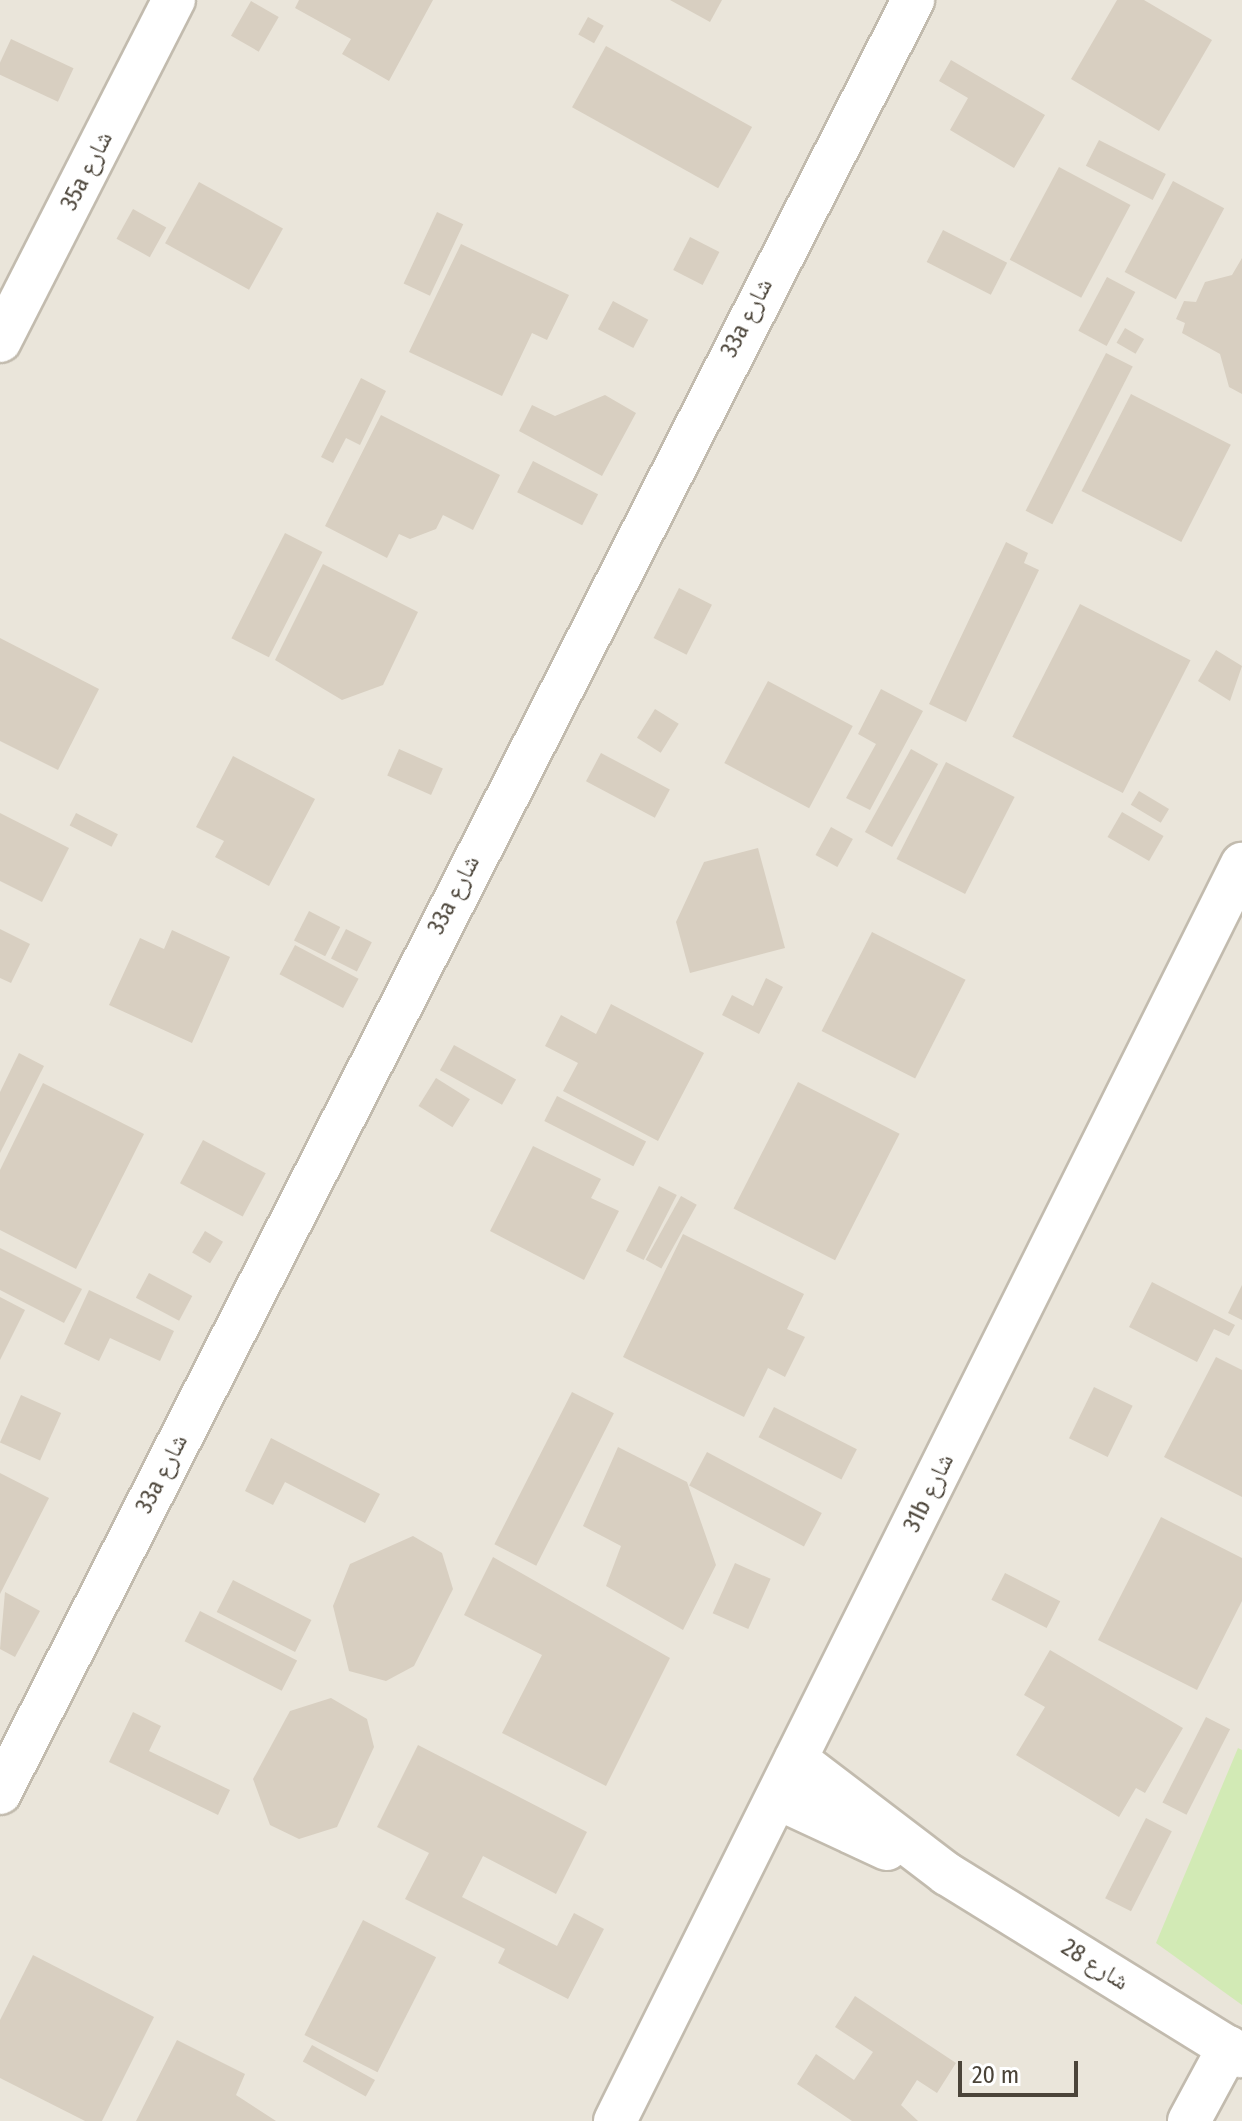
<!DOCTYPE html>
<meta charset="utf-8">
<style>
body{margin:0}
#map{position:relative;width:1242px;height:2121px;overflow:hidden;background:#f6f3ec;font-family:"Fira Sans Condensed","Noto Naskh Arabic",sans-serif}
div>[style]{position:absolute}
.residential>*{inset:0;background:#eae5da;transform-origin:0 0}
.green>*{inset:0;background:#d2eab5}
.building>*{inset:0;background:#d8cfc1;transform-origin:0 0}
.roads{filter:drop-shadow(2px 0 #c2bbae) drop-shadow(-2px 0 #c2bbae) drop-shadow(0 2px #c2bbae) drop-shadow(0 -2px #c2bbae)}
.minor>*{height:42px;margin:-21px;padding:0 21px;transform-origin:21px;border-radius:21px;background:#fff}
span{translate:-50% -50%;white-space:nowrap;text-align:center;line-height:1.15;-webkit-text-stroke:7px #fff;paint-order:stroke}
.street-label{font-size:24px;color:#4b4439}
.scale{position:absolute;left:958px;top:2061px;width:120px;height:36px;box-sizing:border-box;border:4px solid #4b4439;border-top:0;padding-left:10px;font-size:24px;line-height:28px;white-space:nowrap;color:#4b4439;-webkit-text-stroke:6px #fff;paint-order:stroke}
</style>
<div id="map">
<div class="residential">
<div style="left:0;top:0;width:1242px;height:2121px"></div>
</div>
<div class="green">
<div style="clip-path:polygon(1238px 1748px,1242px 1750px,1242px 2005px,1156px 1943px)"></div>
</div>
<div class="building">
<div style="clip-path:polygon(299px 0,433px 0,389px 81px,342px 54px,351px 39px,295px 8px)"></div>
<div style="clip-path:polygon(670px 0,722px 0,710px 22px)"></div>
<div style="clip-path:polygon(1117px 0,1144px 0,1212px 40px,1159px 131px,1071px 79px)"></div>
<div style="left:251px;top:1px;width:32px;height:40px;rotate:30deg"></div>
<div style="left:588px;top:17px;width:18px;height:20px;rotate:29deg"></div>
<div style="left:11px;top:39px;width:69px;height:37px;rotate:25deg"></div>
<div style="left:606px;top:46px;width:167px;height:70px;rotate:29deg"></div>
<div style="clip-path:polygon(951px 60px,1045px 115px,1014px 168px,950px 130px,968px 98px,939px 81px)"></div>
<div style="left:1099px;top:140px;width:75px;height:29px;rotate:27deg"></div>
<div style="left:1059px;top:167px;width:81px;height:105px;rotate:28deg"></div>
<div style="left:1173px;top:181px;width:58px;height:103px;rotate:28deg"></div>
<div style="left:199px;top:182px;width:96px;height:70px;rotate:29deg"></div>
<div style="left:133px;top:209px;width:38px;height:34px;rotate:29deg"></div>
<div style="left:437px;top:212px;width:29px;height:79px;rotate:25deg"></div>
<div style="left:943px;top:230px;width:72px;height:36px;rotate:27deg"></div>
<div style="left:690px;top:237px;width:33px;height:37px;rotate:27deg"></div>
<div style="clip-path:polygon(461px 244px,569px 295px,547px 340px,532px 333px,502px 396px,409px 352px)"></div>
<div style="clip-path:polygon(1242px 258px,1242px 394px,1229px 387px,1220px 354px,1182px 333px,1185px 323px,1176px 319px,1184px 301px,1196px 302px,1205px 282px,1232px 275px)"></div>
<div style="left:1107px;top:277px;width:32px;height:61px;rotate:28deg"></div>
<div style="left:613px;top:301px;width:40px;height:32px;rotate:28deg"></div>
<div style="left:1125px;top:328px;width:22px;height:17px;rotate:30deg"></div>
<div style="left:1106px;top:353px;width:30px;height:177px;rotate:27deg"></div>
<div style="clip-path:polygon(361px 378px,386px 391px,360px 445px,346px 438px,333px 463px,321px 457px)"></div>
<div style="left:1131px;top:394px;width:112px;height:109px;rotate:27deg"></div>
<div style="clip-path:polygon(605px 395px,636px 413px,602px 476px,519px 431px,532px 405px,555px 416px)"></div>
<div style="clip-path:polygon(381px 415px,500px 475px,473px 530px,443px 515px,436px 529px,410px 539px,399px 534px,387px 558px,325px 526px)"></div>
<div style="left:533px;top:461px;width:73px;height:35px;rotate:27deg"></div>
<div style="left:285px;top:533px;width:42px;height:118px;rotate:27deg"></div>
<div style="clip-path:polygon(1006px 542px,1028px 553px,1024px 563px,1039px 570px,966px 722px,929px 704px)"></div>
<div style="clip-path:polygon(323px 564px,418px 612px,383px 685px,342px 700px,275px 660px)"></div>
<div style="left:679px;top:588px;width:37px;height:56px;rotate:27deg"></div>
<div style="left:1080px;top:604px;width:124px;height:149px;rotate:27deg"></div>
<div style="clip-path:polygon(0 638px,99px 689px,58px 770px,0 741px)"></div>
<div style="clip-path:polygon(1216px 650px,1242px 666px,1230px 701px,1198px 681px)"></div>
<div style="left:768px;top:681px;width:96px;height:93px;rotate:28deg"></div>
<div style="clip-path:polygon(881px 689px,923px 711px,870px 810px,846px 798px,876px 744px,858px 734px)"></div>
<div style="left:655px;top:709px;width:28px;height:34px;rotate:32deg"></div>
<div style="left:399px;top:749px;width:48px;height:29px;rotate:24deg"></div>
<div style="left:911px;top:749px;width:31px;height:95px;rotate:29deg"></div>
<div style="left:601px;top:753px;width:78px;height:32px;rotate:28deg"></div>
<div style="clip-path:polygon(233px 756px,315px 799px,269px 886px,215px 857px,224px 841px,196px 827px)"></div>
<div style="left:946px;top:762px;width:77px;height:109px;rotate:27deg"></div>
<div style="left:1139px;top:791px;width:35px;height:16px;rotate:31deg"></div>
<div style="left:1122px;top:812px;width:48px;height:29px;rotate:30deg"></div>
<div style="clip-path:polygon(0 813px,69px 848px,42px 902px,0 881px)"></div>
<div style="left:76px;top:813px;width:47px;height:14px;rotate:27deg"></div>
<div style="left:831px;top:827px;width:25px;height:32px;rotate:29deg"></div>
<div style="clip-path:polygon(758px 848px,785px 948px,690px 973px,676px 922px,704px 862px)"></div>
<div style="left:309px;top:911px;width:35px;height:33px;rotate:27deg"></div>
<div style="clip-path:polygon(0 929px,30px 944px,11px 983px,0 978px)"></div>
<div style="left:346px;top:929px;width:29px;height:33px;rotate:27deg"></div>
<div style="clip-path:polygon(172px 930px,230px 957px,192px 1043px,109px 1005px,140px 938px,164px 949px)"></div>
<div style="left:872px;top:932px;width:105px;height:111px;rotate:27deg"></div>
<div style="left:295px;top:945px;width:72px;height:33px;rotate:28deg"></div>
<div style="clip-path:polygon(766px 978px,783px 987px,759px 1034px,722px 1015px,732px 995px,753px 1006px)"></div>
<div style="clip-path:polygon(611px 1004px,704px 1053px,658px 1141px,563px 1091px,578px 1063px,545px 1046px,561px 1015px,596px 1034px)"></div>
<div style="left:454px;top:1045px;width:71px;height:29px;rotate:29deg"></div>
<div style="clip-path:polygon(19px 1053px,44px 1066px,0 1153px,0 1092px)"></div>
<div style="left:436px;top:1078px;width:40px;height:33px;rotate:32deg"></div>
<div style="left:798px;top:1082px;width:114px;height:142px;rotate:27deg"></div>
<div style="clip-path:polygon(43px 1083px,144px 1134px,76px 1269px,0 1230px,0 1170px)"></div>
<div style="left:557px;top:1096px;width:100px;height:28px;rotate:27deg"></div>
<div style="left:203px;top:1140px;width:71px;height:49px;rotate:28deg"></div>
<div style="clip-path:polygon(533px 1146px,601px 1179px,591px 1198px,619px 1211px,584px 1280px,490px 1231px)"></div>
<div style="left:659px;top:1186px;width:20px;height:73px;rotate:27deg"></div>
<div style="left:681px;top:1196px;width:18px;height:73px;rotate:29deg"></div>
<div style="left:205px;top:1231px;width:21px;height:25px;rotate:31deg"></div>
<div style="clip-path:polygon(683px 1234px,804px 1294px,787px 1329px,805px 1337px,785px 1377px,768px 1368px,744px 1417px,623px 1357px)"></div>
<div style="clip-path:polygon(0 1248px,82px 1289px,64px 1323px,0 1290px)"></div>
<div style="left:149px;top:1273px;width:49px;height:28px;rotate:28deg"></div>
<div style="clip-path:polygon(1152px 1282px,1235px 1325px,1229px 1336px,1214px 1329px,1197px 1362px,1129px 1327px)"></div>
<div style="clip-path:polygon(1242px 1285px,1242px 1320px,1228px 1313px)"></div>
<div style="clip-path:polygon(89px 1290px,174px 1331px,160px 1361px,110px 1338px,99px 1361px,64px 1344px)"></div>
<div style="clip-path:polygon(0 1297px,25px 1310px,0 1360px)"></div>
<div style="clip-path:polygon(1216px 1357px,1242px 1370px,1242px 1497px,1164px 1457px)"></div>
<div style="left:1094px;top:1387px;width:43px;height:57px;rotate:26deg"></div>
<div style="left:572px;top:1392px;width:47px;height:171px;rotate:27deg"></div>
<div style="left:21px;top:1395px;width:44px;height:52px;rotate:24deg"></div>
<div style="left:774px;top:1407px;width:93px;height:34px;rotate:27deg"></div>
<div style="clip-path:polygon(271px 1438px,380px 1494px,365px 1523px,285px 1482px,273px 1505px,245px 1491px)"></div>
<div style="clip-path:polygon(618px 1447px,687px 1482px,716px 1565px,683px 1630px,606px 1586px,621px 1546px,583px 1526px)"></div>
<div style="left:707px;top:1452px;width:130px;height:38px;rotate:28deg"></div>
<div style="clip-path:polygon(0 1473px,49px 1498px,0 1594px)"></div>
<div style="clip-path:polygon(1161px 1517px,1242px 1558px,1242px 1601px,1197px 1690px,1098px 1640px)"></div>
<div style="clip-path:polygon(413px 1536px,442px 1553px,453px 1589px,414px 1666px,386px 1681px,349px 1671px,333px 1606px,350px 1564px)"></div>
<div style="clip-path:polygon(493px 1557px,670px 1658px,606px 1786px,502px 1733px,542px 1655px,464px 1615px)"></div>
<div style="left:735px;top:1563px;width:39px;height:55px;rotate:24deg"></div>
<div style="left:1005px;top:1573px;width:62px;height:30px;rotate:27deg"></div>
<div style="left:233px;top:1580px;width:88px;height:36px;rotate:27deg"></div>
<div style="clip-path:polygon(5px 1592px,40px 1611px,15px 1657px,0 1649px)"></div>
<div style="left:200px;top:1611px;width:109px;height:34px;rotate:27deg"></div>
<div style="clip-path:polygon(1050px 1650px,1183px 1728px,1145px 1793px,1136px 1788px,1119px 1817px,1016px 1755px,1045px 1707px,1024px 1695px)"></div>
<div style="clip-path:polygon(331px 1698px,367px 1719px,374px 1747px,337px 1827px,299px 1839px,270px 1825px,253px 1779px,290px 1711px)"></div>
<div style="clip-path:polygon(133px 1712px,161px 1726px,149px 1751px,230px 1790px,218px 1815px,109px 1762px)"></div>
<div style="left:1206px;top:1717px;width:27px;height:96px;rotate:27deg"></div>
<div style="clip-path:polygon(418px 1745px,587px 1832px,556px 1894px,483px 1856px,462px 1897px,557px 1946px,574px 1913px,604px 1929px,568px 1999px,498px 1963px,505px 1949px,405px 1899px,429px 1853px,377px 1827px)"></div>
<div style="left:1146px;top:1818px;width:29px;height:90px;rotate:27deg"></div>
<div style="left:363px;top:1920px;width:82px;height:129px;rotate:27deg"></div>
<div style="clip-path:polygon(33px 1955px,154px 2017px,102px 2121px,85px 2121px,0 2078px,0 2020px)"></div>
<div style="clip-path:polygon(855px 1996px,956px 2063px,937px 2093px,917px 2080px,901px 2105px,918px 2121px,852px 2121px,797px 2084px,816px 2054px,854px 2080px,873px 2052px,835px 2027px)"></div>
<div style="clip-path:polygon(177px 2040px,245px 2074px,236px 2095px,276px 2121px,136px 2121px)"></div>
<div style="left:312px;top:2045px;width:72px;height:19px;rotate:29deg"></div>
</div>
<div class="roads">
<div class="minor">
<div style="left:0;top:341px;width:383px;rotate:-63deg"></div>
<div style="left:796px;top:1759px;width:190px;rotate:37.3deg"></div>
<div style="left:947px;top:1874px;width:347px;rotate:31.7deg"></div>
<div style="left:0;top:1793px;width:2012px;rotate:-63.01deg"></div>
<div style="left:777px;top:1798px;width:121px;rotate:24.9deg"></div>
<div style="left:615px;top:2121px;width:1405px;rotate:-63.49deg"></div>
<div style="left:1189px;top:2121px;width:84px;rotate:-61.6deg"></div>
</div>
</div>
<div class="street-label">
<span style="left:87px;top:171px;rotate:-63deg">35a شارع</span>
<span style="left:747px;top:318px;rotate:-63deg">33a شارع</span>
<span style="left:454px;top:895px;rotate:-63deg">33a شارع</span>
<span style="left:162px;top:1474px;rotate:-63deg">33a شارع</span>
<span style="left:929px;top:1493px;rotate:-64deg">31b شارع</span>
<span style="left:1095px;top:1965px;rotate:32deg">شارع 28</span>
</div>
<div class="scale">20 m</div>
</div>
